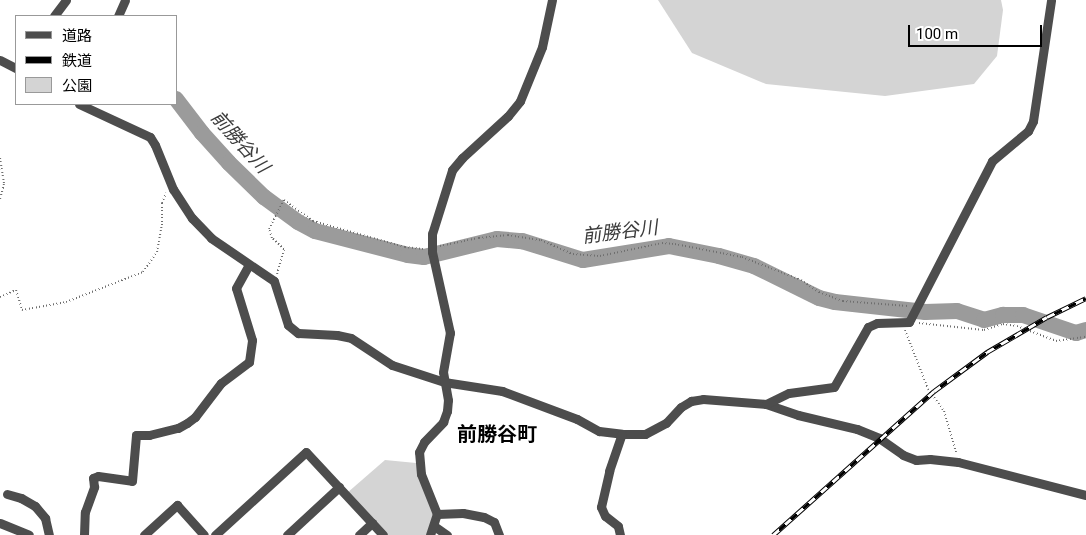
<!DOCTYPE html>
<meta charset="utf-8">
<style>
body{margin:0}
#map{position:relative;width:1086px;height:535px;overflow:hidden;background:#fff;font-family:Roboto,"Noto Sans JP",sans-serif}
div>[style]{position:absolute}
.green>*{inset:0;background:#d4d4d4}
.river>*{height:16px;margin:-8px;padding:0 8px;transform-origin:8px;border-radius:8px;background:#9b9b9b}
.path>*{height:2px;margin-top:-1px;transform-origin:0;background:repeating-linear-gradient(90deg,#6f6f6f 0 1px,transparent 0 3.5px)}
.minor>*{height:9px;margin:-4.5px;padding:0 4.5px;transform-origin:4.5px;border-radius:4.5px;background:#4d4d4d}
.rail>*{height:4.5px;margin-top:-2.25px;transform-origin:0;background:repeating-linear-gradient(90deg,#fff 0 8px,#000 0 16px);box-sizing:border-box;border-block:1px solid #000}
span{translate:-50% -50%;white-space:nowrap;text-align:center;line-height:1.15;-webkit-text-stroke:4px #fff;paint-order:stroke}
.water-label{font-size:19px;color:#3c3c3c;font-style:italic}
.quarter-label{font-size:20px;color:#000;font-weight:700}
.legend{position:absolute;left:15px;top:15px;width:162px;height:90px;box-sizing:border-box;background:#fff;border:1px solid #999;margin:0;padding:6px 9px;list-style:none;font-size:15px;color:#000}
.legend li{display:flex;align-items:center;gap:10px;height:25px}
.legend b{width:25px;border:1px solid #999}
.scale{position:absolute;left:908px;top:25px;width:134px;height:22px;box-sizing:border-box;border:2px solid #000;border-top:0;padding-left:6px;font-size:15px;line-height:18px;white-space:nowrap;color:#000;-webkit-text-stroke:4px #fff;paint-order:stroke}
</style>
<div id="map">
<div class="green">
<div style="clip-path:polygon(658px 0,1001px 0,1003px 10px,997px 56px,974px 84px,885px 96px,766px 84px,692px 53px)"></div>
<div style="clip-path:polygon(385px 460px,416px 463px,433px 507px,433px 517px,427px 535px,380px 535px,347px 493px)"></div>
</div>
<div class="river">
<div style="left:176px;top:99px;width:43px;rotate:52.6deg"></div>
<div style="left:202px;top:133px;width:40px;rotate:48deg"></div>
<div style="left:229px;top:163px;width:49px;rotate:44.2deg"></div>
<div style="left:264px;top:197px;width:42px;rotate:36.3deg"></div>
<div style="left:298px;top:222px;width:19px;rotate:28deg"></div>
<div style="left:315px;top:231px;width:96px;rotate:14.5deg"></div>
<div style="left:408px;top:255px;width:16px;rotate:7deg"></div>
<div style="left:424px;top:257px;width:75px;rotate:-13.9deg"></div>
<div style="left:497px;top:239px;width:25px;rotate:5deg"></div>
<div style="left:522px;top:241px;width:64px;rotate:17.3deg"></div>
<div style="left:583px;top:260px;width:87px;rotate:-9.2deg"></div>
<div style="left:669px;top:246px;width:51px;rotate:11.3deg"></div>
<div style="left:719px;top:256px;width:36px;rotate:16deg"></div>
<div style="left:754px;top:266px;width:72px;rotate:26.2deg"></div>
<div style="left:819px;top:298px;width:16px;rotate:14deg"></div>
<div style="left:835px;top:302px;width:91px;rotate:6.3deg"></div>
<div style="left:925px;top:312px;width:32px;rotate:-2deg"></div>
<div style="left:957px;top:311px;width:28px;rotate:18deg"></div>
<div style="left:984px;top:320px;width:20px;rotate:-15deg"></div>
<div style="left:1003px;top:315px;width:20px"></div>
<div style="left:1023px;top:315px;width:56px;rotate:18.8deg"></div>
<div style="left:1076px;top:333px;width:10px;rotate:-17deg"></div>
</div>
<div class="path">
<div style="left:0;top:158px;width:26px;rotate:81deg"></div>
<div style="left:4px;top:184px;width:16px;rotate:105deg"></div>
<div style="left:440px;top:246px;width:40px;rotate:-12deg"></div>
<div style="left:479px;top:238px;width:29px;rotate:-6deg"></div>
<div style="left:508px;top:235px;width:33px;rotate:9deg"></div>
<div style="left:541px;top:240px;width:35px;rotate:24deg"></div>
<div style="left:573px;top:254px;width:27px;rotate:4deg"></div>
<div style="left:600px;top:256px;width:63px;rotate:-11.8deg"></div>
<div style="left:662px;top:243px;width:13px;rotate:4deg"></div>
<div style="left:675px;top:244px;width:68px;rotate:11deg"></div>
<div style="left:742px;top:257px;width:63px;rotate:21.3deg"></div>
<div style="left:801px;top:280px;width:22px;rotate:34deg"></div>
<div style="left:819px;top:292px;width:26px;rotate:21deg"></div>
<div style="left:843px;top:301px;width:65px;rotate:4.4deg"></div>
<div style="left:277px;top:274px;width:26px;rotate:-74deg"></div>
<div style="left:284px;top:249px;width:16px;rotate:-137deg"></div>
<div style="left:272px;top:238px;width:9px;rotate:-108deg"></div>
<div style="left:269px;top:229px;width:33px;rotate:-63deg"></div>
<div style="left:284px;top:200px;width:36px;rotate:36deg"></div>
<div style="left:313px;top:221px;width:96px;rotate:15.8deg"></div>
<div style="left:405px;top:247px;width:18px;rotate:6deg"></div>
<div style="left:0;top:297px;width:17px;rotate:-24deg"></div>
<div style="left:16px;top:290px;width:21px;rotate:73deg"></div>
<div style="left:22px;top:310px;width:45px;rotate:-10.3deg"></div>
<div style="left:66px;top:302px;width:83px;rotate:-21.3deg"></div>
<div style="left:143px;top:272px;width:24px;rotate:-55deg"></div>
<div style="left:157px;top:252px;width:27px;rotate:-80deg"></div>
<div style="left:162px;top:225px;width:22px;rotate:-90deg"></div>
<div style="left:162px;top:203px;width:11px;rotate:-68deg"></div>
<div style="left:919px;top:323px;width:65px;rotate:6.1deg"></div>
<div style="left:984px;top:330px;width:20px;rotate:-18deg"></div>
<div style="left:1003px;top:324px;width:14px;rotate:8deg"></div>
<div style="left:1017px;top:326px;width:42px;rotate:21deg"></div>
<div style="left:1056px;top:341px;width:30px;rotate:-8deg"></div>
<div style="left:905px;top:330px;width:63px;rotate:68.7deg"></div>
<div style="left:928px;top:389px;width:27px;rotate:54deg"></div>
<div style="left:944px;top:411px;width:43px;rotate:73.7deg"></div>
</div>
<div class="minor">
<div style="left:54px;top:16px;width:20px;rotate:-53deg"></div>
<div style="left:118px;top:16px;width:17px;rotate:-66deg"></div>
<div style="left:0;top:60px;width:18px;rotate:27deg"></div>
<div style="left:79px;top:104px;width:78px;rotate:24.9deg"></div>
<div style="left:150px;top:137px;width:9px;rotate:58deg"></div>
<div style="left:155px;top:145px;width:48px;rotate:67.8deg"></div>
<div style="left:173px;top:189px;width:35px;rotate:57deg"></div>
<div style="left:192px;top:218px;width:28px;rotate:46deg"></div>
<div style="left:211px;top:238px;width:76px;rotate:34.3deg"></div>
<div style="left:274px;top:281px;width:46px;rotate:72.3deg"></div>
<div style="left:288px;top:325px;width:13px;rotate:39deg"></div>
<div style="left:298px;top:333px;width:39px;rotate:3deg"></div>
<div style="left:337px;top:335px;width:14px;rotate:12deg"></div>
<div style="left:351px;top:338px;width:49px;rotate:33.4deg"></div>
<div style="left:392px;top:365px;width:55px;rotate:18.1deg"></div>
<div style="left:444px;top:382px;width:59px;rotate:8.8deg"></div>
<div style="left:502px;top:391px;width:80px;rotate:20.5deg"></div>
<div style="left:577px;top:419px;width:25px;rotate:29deg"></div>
<div style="left:599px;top:431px;width:23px;rotate:7deg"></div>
<div style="left:622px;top:434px;width:23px"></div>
<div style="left:645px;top:434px;width:24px;rotate:-28deg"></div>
<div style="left:666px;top:423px;width:22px;rotate:-47deg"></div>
<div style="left:681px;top:407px;width:12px;rotate:-31deg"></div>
<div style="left:691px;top:401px;width:12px;rotate:-9deg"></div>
<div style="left:703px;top:399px;width:63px;rotate:4.5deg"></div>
<div style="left:766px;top:404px;width:34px;rotate:19deg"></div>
<div style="left:798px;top:415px;width:61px;rotate:13.3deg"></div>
<div style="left:857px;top:429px;width:24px;rotate:22deg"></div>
<div style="left:879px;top:438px;width:29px;rotate:35deg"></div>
<div style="left:903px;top:455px;width:14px;rotate:21deg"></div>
<div style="left:916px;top:460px;width:14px;rotate:-4deg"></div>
<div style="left:930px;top:459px;width:28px;rotate:6deg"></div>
<div style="left:958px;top:462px;width:132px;rotate:14.5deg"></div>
<div style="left:766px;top:404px;width:25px;rotate:-26deg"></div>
<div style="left:789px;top:393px;width:45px;rotate:-7.6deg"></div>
<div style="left:834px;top:387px;width:69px;rotate:-60.5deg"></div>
<div style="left:868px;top:327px;width:10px;rotate:-24deg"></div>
<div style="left:877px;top:323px;width:32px;rotate:-2deg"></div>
<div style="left:909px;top:322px;width:181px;rotate:-62.7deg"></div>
<div style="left:992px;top:161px;width:47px;rotate:-39.8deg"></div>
<div style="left:1028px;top:131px;width:11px;rotate:-63deg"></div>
<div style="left:1033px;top:121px;width:122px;rotate:-81.5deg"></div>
<div style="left:7px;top:494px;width:15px;rotate:16deg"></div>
<div style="left:21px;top:498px;width:16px;rotate:30deg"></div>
<div style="left:35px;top:506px;width:16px;rotate:50deg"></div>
<div style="left:45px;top:518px;width:17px;rotate:77deg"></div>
<div style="left:437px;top:514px;width:26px;rotate:-2deg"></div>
<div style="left:463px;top:513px;width:21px;rotate:11deg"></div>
<div style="left:484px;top:517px;width:11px;rotate:27deg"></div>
<div style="left:494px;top:522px;width:14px;rotate:69deg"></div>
<div style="left:0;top:523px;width:31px;rotate:22deg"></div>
<div style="left:434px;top:526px;width:16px;rotate:35deg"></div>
<div style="left:84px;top:535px;width:23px;rotate:-88deg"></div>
<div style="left:85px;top:512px;width:27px;rotate:-70deg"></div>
<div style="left:94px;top:487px;width:9px;rotate:-96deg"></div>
<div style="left:93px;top:478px;width:5px;rotate:-22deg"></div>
<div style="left:98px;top:476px;width:34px;rotate:8deg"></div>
<div style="left:132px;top:481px;width:46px;rotate:-85deg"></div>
<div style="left:136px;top:435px;width:13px"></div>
<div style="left:149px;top:435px;width:30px;rotate:-14deg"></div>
<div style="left:178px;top:428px;width:10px;rotate:-29deg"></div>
<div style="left:187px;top:423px;width:10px;rotate:-37deg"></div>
<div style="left:195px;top:417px;width:43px;rotate:-52.6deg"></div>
<div style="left:221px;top:383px;width:35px;rotate:-37deg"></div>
<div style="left:249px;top:362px;width:22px;rotate:-82deg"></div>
<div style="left:252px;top:340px;width:54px;rotate:-107.1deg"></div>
<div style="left:236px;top:288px;width:26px;rotate:-61deg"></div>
<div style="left:144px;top:535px;width:45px;rotate:-42.3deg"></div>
<div style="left:177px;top:505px;width:40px;rotate:48deg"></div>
<div style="left:215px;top:535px;width:123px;rotate:-42.4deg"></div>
<div style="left:306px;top:452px;width:113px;rotate:47.1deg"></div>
<div style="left:287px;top:535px;width:71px;rotate:-42.7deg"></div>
<div style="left:359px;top:535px;width:18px;rotate:-43deg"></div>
<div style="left:430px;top:535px;width:22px;rotate:-72deg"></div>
<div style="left:437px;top:514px;width:43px;rotate:-111.8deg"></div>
<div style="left:421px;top:474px;width:22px;rotate:-95deg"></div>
<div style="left:419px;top:452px;width:11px;rotate:-63deg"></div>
<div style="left:424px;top:442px;width:28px;rotate:-46deg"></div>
<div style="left:443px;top:422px;width:12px;rotate:-70deg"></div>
<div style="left:447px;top:411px;width:11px;rotate:-85deg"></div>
<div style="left:448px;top:400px;width:28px;rotate:-100deg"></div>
<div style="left:443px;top:372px;width:40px;rotate:-80deg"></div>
<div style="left:450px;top:333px;width:83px;rotate:-102.5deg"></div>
<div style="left:432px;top:252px;width:18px;rotate:-90deg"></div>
<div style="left:432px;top:234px;width:67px;rotate:-72.6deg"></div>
<div style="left:452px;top:170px;width:16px;rotate:-50deg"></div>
<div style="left:462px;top:158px;width:62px;rotate:-42.4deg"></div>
<div style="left:508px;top:116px;width:19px;rotate:-51deg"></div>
<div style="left:520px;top:101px;width:58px;rotate:-67.8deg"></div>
<div style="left:542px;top:47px;width:48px;rotate:-78deg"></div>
<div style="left:620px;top:535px;width:9px;rotate:-103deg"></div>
<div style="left:618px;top:526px;width:16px;rotate:-142deg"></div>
<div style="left:605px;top:516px;width:10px;rotate:-114deg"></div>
<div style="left:601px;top:507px;width:37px;rotate:-77deg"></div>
<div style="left:609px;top:471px;width:39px;rotate:-71deg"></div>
</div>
<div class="rail">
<div style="left:773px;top:535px;width:216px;rotate:-41.8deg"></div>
<div style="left:934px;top:391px;width:66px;rotate:-36.3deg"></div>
<div style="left:987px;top:352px;width:69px;rotate:-30.3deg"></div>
<div style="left:1047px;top:317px;width:43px;rotate:-26deg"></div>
</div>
<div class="water-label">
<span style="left:240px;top:142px;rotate:48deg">前勝谷川</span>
<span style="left:620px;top:232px;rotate:-7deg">前勝谷川</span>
</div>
<div class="quarter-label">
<span style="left:497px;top:434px">前勝谷町</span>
</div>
<ul class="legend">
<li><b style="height:6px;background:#4d4d4d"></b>道路</li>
<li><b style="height:6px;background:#000"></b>鉄道</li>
<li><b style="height:14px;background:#d4d4d4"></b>公園</li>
</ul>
<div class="scale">100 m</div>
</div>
